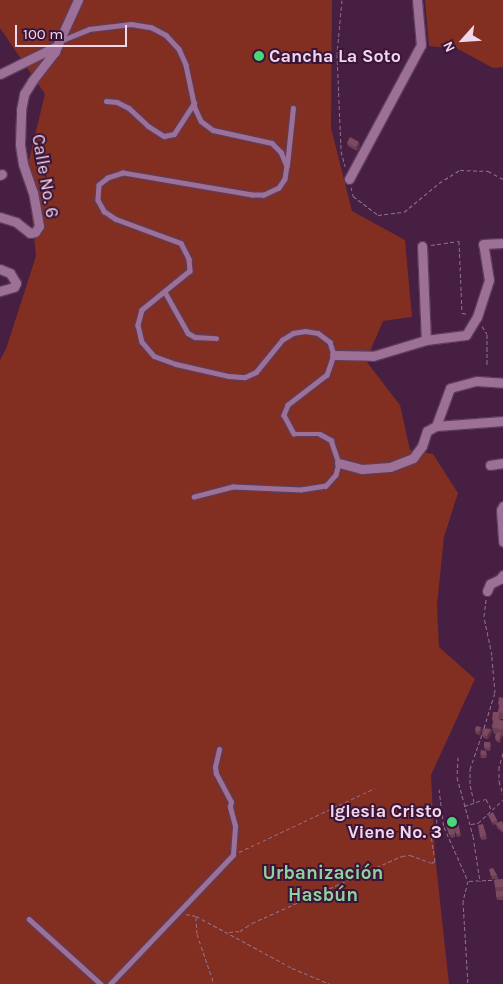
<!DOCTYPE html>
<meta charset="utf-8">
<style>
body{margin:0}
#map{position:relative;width:503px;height:984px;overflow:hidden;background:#461f42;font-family:Karla,sans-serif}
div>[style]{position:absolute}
.green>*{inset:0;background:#822e21}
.path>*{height:1px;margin-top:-0.5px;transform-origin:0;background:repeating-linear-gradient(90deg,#91718d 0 4px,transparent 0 6.5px)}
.roads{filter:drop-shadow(1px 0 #5e3c5b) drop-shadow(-1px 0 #5e3c5b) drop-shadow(0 1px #5e3c5b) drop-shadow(0 -1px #5e3c5b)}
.service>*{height:4.5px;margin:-2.25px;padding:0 2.25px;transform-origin:2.25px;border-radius:2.25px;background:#9d7097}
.minor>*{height:9px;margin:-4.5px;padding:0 4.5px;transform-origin:4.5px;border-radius:4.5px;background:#9d7097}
.wall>*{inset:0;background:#6c4054}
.shaded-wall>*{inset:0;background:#583445}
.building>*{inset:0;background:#7e4a62;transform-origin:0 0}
.dots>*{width:14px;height:14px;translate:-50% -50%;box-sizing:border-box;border:2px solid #3b1538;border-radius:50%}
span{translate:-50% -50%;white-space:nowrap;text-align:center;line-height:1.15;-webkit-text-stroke:4px #3b1538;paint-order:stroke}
.poi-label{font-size:18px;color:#f0d7ec;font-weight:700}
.left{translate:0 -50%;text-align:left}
.right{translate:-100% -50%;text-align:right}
.street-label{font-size:18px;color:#f0d7ec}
.neighbourhood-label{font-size:19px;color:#8ed29e;font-weight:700}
.north{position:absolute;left:438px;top:15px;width:50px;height:50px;-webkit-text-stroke:4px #3b1538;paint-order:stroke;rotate:244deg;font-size:14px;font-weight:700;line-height:20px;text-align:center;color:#f0d7ec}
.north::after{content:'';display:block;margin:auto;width:18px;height:22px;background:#f0d7ec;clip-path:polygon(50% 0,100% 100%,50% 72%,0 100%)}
.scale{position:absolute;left:15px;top:25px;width:112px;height:22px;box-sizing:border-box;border:2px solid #f0d7ec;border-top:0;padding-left:6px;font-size:15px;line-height:18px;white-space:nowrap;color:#f0d7ec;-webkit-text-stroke:4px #3b1538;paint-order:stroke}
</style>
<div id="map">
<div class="green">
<div style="clip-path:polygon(0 0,332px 0,331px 128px,352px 211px,405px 240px,412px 317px,383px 321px,366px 361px,400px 405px,410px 450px,433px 454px,458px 493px,444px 537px,437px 605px,439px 647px,475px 679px,431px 775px,435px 855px,449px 984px,0 984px,0 360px,6px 349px,36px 256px,27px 168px,45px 94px,0 28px)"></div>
<div style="clip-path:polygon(425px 0,503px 0,503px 67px,493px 68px,458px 49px,429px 46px)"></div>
</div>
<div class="path">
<div style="left:342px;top:0;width:54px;rotate:95.3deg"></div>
<div style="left:337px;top:54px;width:97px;rotate:87.6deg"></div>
<div style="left:341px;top:151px;width:16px;rotate:75deg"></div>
<div style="left:351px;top:187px;width:9px;rotate:77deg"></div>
<div style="left:353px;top:196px;width:31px;rotate:37deg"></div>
<div style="left:378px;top:215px;width:26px;rotate:-7deg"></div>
<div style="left:404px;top:212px;width:45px;rotate:-39.6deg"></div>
<div style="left:439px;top:183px;width:25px;rotate:-32deg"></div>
<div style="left:460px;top:170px;width:28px;rotate:2deg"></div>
<div style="left:488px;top:171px;width:17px;rotate:28deg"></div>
<div style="left:431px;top:245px;width:28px;rotate:-8deg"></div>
<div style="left:459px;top:241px;width:72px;rotate:87.6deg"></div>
<div style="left:462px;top:313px;width:6px;rotate:9deg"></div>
<div style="left:482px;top:326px;width:9px;rotate:58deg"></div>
<div style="left:487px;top:334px;width:32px;rotate:90deg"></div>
<div style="left:484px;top:728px;width:37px;rotate:-73deg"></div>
<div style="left:495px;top:693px;width:38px;rotate:-95deg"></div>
<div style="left:492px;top:655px;width:40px;rotate:-102deg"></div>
<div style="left:484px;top:616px;width:17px;rotate:-83deg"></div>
<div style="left:503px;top:753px;width:15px;rotate:106deg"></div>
<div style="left:499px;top:767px;width:14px;rotate:90deg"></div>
<div style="left:499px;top:781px;width:14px;rotate:73deg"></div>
<div style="left:458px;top:757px;width:20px;rotate:93deg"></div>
<div style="left:457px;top:777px;width:61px;rotate:74.8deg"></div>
<div style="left:473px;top:836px;width:46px;rotate:81.2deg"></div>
<div style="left:439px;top:789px;width:38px;rotate:83deg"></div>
<div style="left:444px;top:827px;width:59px;rotate:66deg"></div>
<div style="left:468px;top:881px;width:21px;rotate:104deg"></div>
<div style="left:463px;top:901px;width:83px;rotate:86.6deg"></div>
<div style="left:474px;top:802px;width:18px;rotate:-103deg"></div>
<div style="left:470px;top:784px;width:15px;rotate:-90deg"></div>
<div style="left:470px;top:769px;width:39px;rotate:-71deg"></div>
<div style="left:464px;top:806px;width:23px;rotate:-18deg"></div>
<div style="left:486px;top:799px;width:11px;rotate:63deg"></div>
<div style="left:471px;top:824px;width:7px;rotate:-8deg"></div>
<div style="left:478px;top:823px;width:34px;rotate:-43deg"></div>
<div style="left:239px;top:852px;width:150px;rotate:-25.2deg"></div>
<div style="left:469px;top:881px;width:34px;rotate:-3deg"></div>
<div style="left:186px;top:914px;width:10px;rotate:11deg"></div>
<div style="left:196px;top:916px;width:109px;rotate:28.4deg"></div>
<div style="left:292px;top:968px;width:41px;rotate:22.8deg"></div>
<div style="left:196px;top:917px;width:17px;rotate:87deg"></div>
<div style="left:197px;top:934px;width:53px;rotate:71.2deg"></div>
<div style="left:229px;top:932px;width:11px;rotate:-5deg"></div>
<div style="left:240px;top:931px;width:14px;rotate:-34deg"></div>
<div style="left:252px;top:923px;width:164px;rotate:-24.1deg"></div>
<div style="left:402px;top:856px;width:8px;rotate:-7deg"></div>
<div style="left:410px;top:855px;width:23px;rotate:20deg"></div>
<div style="left:432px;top:863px;width:4px;rotate:-34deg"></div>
<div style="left:435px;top:861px;width:25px;rotate:-99deg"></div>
<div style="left:431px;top:836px;width:14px;rotate:-65deg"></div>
<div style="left:437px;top:823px;width:6px;rotate:-99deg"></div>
</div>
<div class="roads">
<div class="service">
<div style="left:60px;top:41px;width:31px;rotate:-22deg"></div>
<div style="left:89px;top:29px;width:42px;rotate:-6.8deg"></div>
<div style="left:131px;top:24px;width:20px;rotate:9deg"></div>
<div style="left:151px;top:27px;width:17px;rotate:28deg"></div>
<div style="left:166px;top:35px;width:19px;rotate:47deg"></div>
<div style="left:179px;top:49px;width:17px;rotate:66deg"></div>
<div style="left:186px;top:65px;width:44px;rotate:78.2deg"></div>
<div style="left:195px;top:108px;width:14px;rotate:65deg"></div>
<div style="left:201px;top:121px;width:15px;rotate:37deg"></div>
<div style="left:213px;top:130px;width:60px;rotate:12.4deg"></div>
<div style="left:272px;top:143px;width:13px;rotate:45deg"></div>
<div style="left:281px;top:152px;width:15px;rotate:67deg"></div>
<div style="left:287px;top:166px;width:13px;rotate:99deg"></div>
<div style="left:285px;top:179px;width:11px;rotate:124deg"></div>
<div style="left:279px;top:188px;width:17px;rotate:155deg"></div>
<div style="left:264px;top:195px;width:12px;rotate:180deg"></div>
<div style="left:252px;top:195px;width:131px;rotate:-170.3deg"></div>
<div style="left:123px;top:173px;width:16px;rotate:162deg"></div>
<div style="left:108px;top:178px;width:11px;rotate:142deg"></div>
<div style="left:99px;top:185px;width:15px;rotate:94deg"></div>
<div style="left:98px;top:200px;width:13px;rotate:61deg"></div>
<div style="left:104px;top:211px;width:14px;rotate:34deg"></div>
<div style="left:116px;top:219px;width:69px;rotate:20.3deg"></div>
<div style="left:181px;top:243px;width:18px;rotate:63deg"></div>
<div style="left:189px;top:259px;width:12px;rotate:85deg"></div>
<div style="left:190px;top:271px;width:62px;rotate:140.9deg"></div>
<div style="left:142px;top:310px;width:16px;rotate:105deg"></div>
<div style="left:138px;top:325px;width:17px;rotate:77deg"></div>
<div style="left:142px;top:342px;width:18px;rotate:49deg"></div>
<div style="left:154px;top:356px;width:23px;rotate:20deg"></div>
<div style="left:176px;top:364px;width:54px;rotate:12.8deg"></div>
<div style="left:229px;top:376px;width:16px;rotate:4deg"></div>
<div style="left:245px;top:377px;width:12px;rotate:-24deg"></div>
<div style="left:256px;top:372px;width:41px;rotate:-50.9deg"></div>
<div style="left:282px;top:340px;width:13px;rotate:-32deg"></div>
<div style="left:293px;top:333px;width:12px;rotate:-9deg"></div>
<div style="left:305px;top:331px;width:13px;rotate:9deg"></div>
<div style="left:318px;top:333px;width:15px;rotate:37deg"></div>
<div style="left:330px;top:342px;width:14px;rotate:73deg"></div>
<div style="left:334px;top:355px;width:21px;rotate:109deg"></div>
<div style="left:327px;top:375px;width:49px;rotate:142.4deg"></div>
<div style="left:288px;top:405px;width:11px;rotate:112deg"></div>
<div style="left:284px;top:415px;width:21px;rotate:62deg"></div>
<div style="left:294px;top:434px;width:26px"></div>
<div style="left:320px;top:434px;width:13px;rotate:29deg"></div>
<div style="left:331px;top:440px;width:24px;rotate:71deg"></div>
<div style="left:339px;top:463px;width:12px;rotate:104deg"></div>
<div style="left:336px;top:475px;width:15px;rotate:132deg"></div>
<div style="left:326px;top:486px;width:25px;rotate:171deg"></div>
<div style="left:301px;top:490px;width:68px;rotate:-177.5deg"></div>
<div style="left:233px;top:487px;width:40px;rotate:165.6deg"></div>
<div style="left:106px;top:101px;width:11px;rotate:5deg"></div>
<div style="left:117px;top:102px;width:13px;rotate:27deg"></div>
<div style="left:129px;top:108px;width:26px;rotate:43deg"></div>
<div style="left:148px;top:126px;width:19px;rotate:32deg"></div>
<div style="left:164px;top:136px;width:10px;rotate:-11deg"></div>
<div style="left:174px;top:134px;width:37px;rotate:-57deg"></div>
<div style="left:287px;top:165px;width:57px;rotate:-84deg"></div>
<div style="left:165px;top:292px;width:47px;rotate:60.7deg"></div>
<div style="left:188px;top:333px;width:8px;rotate:30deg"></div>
<div style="left:195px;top:337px;width:21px;rotate:3deg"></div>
<div style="left:29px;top:919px;width:97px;rotate:42.1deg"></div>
<div style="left:110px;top:984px;width:178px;rotate:-46.4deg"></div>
<div style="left:233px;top:855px;width:29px;rotate:-86deg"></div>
<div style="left:235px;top:826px;width:20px;rotate:-105deg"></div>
<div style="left:230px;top:807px;width:5px;rotate:-79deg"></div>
<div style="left:231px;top:802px;width:32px;rotate:-118deg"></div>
<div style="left:216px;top:774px;width:7px;rotate:-98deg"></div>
<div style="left:215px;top:767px;width:18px;rotate:-77deg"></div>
</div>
<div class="minor">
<div style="left:0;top:74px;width:64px;rotate:-26.2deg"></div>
<div style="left:57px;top:46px;width:51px;rotate:-65.5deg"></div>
<div style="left:0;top:175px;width:2px;rotate:-27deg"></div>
<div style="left:349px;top:179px;width:152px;rotate:-61.8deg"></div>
<div style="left:421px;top:45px;width:45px;rotate:-95.1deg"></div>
<div style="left:0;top:217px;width:17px;rotate:17deg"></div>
<div style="left:16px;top:222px;width:18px;rotate:38deg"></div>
<div style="left:30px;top:233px;width:5px;rotate:-11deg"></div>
<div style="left:35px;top:232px;width:7px;rotate:-56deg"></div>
<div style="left:39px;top:226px;width:34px;rotate:-100deg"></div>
<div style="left:33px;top:193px;width:31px;rotate:-109deg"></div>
<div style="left:23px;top:164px;width:20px;rotate:-99deg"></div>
<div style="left:20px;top:144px;width:34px;rotate:-88deg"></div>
<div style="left:21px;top:110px;width:16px;rotate:-79deg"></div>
<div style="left:24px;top:94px;width:15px;rotate:-58deg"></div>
<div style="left:32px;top:81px;width:37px;rotate:-52deg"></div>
<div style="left:55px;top:52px;width:6px;rotate:-72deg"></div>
<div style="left:422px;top:246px;width:94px;rotate:87.6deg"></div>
<div style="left:0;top:269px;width:11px;rotate:22deg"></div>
<div style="left:10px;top:273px;width:12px;rotate:59deg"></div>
<div style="left:16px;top:283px;width:4px;rotate:117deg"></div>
<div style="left:14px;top:287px;width:15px;rotate:164deg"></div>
<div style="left:334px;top:355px;width:39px;rotate:1deg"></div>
<div style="left:373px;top:356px;width:55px;rotate:-16.8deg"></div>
<div style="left:426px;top:340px;width:40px;rotate:-7.1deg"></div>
<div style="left:466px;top:335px;width:21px;rotate:-59deg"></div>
<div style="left:477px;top:317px;width:39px;rotate:-72deg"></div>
<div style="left:489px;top:280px;width:36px;rotate:-99deg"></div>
<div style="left:483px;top:244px;width:20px;rotate:-3deg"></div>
<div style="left:436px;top:426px;width:40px;rotate:-69.8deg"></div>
<div style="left:450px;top:388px;width:28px;rotate:-15deg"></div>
<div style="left:477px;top:381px;width:26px;rotate:4deg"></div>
<div style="left:339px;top:463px;width:24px;rotate:15deg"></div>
<div style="left:362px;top:469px;width:28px;rotate:-4deg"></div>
<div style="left:390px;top:467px;width:25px;rotate:-21deg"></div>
<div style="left:413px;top:458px;width:15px;rotate:-53deg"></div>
<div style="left:422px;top:446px;width:16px;rotate:-72deg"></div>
<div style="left:427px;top:431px;width:10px;rotate:-29deg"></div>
<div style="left:436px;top:426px;width:67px;rotate:-4.3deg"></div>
<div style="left:490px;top:465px;width:13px;rotate:-9deg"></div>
<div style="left:503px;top:506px;width:4px;rotate:117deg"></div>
<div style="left:501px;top:510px;width:32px;rotate:86deg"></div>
<div style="left:487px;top:591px;width:8px;rotate:-67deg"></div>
<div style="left:490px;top:584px;width:11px;rotate:-27deg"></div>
<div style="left:500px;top:579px;width:5px;rotate:-53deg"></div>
</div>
</div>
<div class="wall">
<div style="clip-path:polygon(347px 143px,360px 145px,357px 151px,348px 146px)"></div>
<div style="clip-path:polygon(503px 698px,503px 719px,500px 719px,500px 718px,500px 720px,503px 721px,503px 737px,502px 736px,500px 743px,496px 741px,495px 738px,496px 734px,494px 734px,492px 727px,493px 722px,492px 719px,498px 712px,499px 706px,498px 704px)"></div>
<div style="clip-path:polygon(491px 729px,492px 732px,488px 739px,484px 738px,482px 735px)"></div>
<div style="clip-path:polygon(475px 730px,482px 730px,480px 735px,476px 734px)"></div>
<div style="clip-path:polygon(490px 742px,491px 745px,490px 751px,485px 750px,484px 747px)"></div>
<div style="clip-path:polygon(486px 751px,487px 754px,486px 758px,481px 758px,480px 754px)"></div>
<div style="clip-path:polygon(488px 815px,497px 820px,498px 823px,503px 823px,503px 833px,497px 828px,496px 824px,497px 824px,493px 825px)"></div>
<div style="clip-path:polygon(458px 822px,461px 836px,457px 837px,455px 831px,455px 837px,451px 838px,446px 825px)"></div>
<div style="clip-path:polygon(483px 824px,487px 839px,482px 840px,480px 837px)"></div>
<div style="clip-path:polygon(489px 869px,497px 875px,498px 879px,492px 879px)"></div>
<div style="clip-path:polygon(503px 880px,503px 900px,497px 900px,495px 887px)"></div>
</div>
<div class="shaded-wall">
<div style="clip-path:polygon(359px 142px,360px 145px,357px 151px,356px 147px)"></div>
<div style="clip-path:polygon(481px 727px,482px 730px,480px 735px,479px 732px)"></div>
<div style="clip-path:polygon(491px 729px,492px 732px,488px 739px,487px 736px)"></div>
<div style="clip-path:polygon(501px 733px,502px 737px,500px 743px,499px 740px)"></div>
</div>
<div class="building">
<div style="clip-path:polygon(350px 137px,359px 142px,356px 147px,347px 143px)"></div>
<div style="clip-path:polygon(499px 697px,503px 698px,503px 703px,500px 703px,500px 704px,498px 704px)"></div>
<div style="clip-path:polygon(500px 703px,503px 703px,503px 713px,498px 712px)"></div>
<div style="clip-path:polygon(493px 712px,498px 712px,499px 714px,498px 719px,494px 717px,494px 719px,492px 719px)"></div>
<div style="clip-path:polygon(494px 717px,503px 721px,503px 728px,502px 730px,492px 727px)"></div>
<div style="clip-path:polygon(476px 726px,481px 727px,479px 732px,475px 730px)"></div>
<div style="clip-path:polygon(483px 728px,491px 729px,487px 736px,482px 735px)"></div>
<div style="clip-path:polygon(496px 733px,501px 733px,499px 740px,495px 738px)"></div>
<div style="clip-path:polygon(484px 742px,490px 742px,489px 748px,484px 747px)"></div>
<div style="left:481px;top:750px;width:5px;height:4px;rotate:11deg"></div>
<div style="clip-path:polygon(493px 812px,497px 820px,492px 822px,488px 815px)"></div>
<div style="clip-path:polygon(501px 821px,503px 823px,503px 831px,496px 824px)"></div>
<div style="clip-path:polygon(458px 822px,460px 833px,456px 834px,454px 827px,454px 834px,449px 835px,446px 825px)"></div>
<div style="clip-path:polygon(483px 824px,486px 835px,480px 837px,478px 825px)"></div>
<div style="clip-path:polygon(493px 868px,497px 875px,491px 876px,489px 869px)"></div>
<div style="clip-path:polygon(503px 879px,503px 887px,495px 887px,494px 880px)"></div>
<div style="clip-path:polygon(496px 891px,503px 891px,503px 896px,496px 897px)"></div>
</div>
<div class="dots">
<div style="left:259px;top:56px;background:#48d779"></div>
<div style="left:452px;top:822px;background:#48d779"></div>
</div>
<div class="poi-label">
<span class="left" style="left:269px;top:56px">Cancha La Soto</span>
<span class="right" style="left:442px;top:822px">Iglesia Cristo<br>Viene No. 3</span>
</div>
<div class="street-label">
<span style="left:45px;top:176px;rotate:80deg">Calle No. 6</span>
</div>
<div class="neighbourhood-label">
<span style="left:323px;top:885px">Urbanización<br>Hasbún</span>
</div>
<div class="north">N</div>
<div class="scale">100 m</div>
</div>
